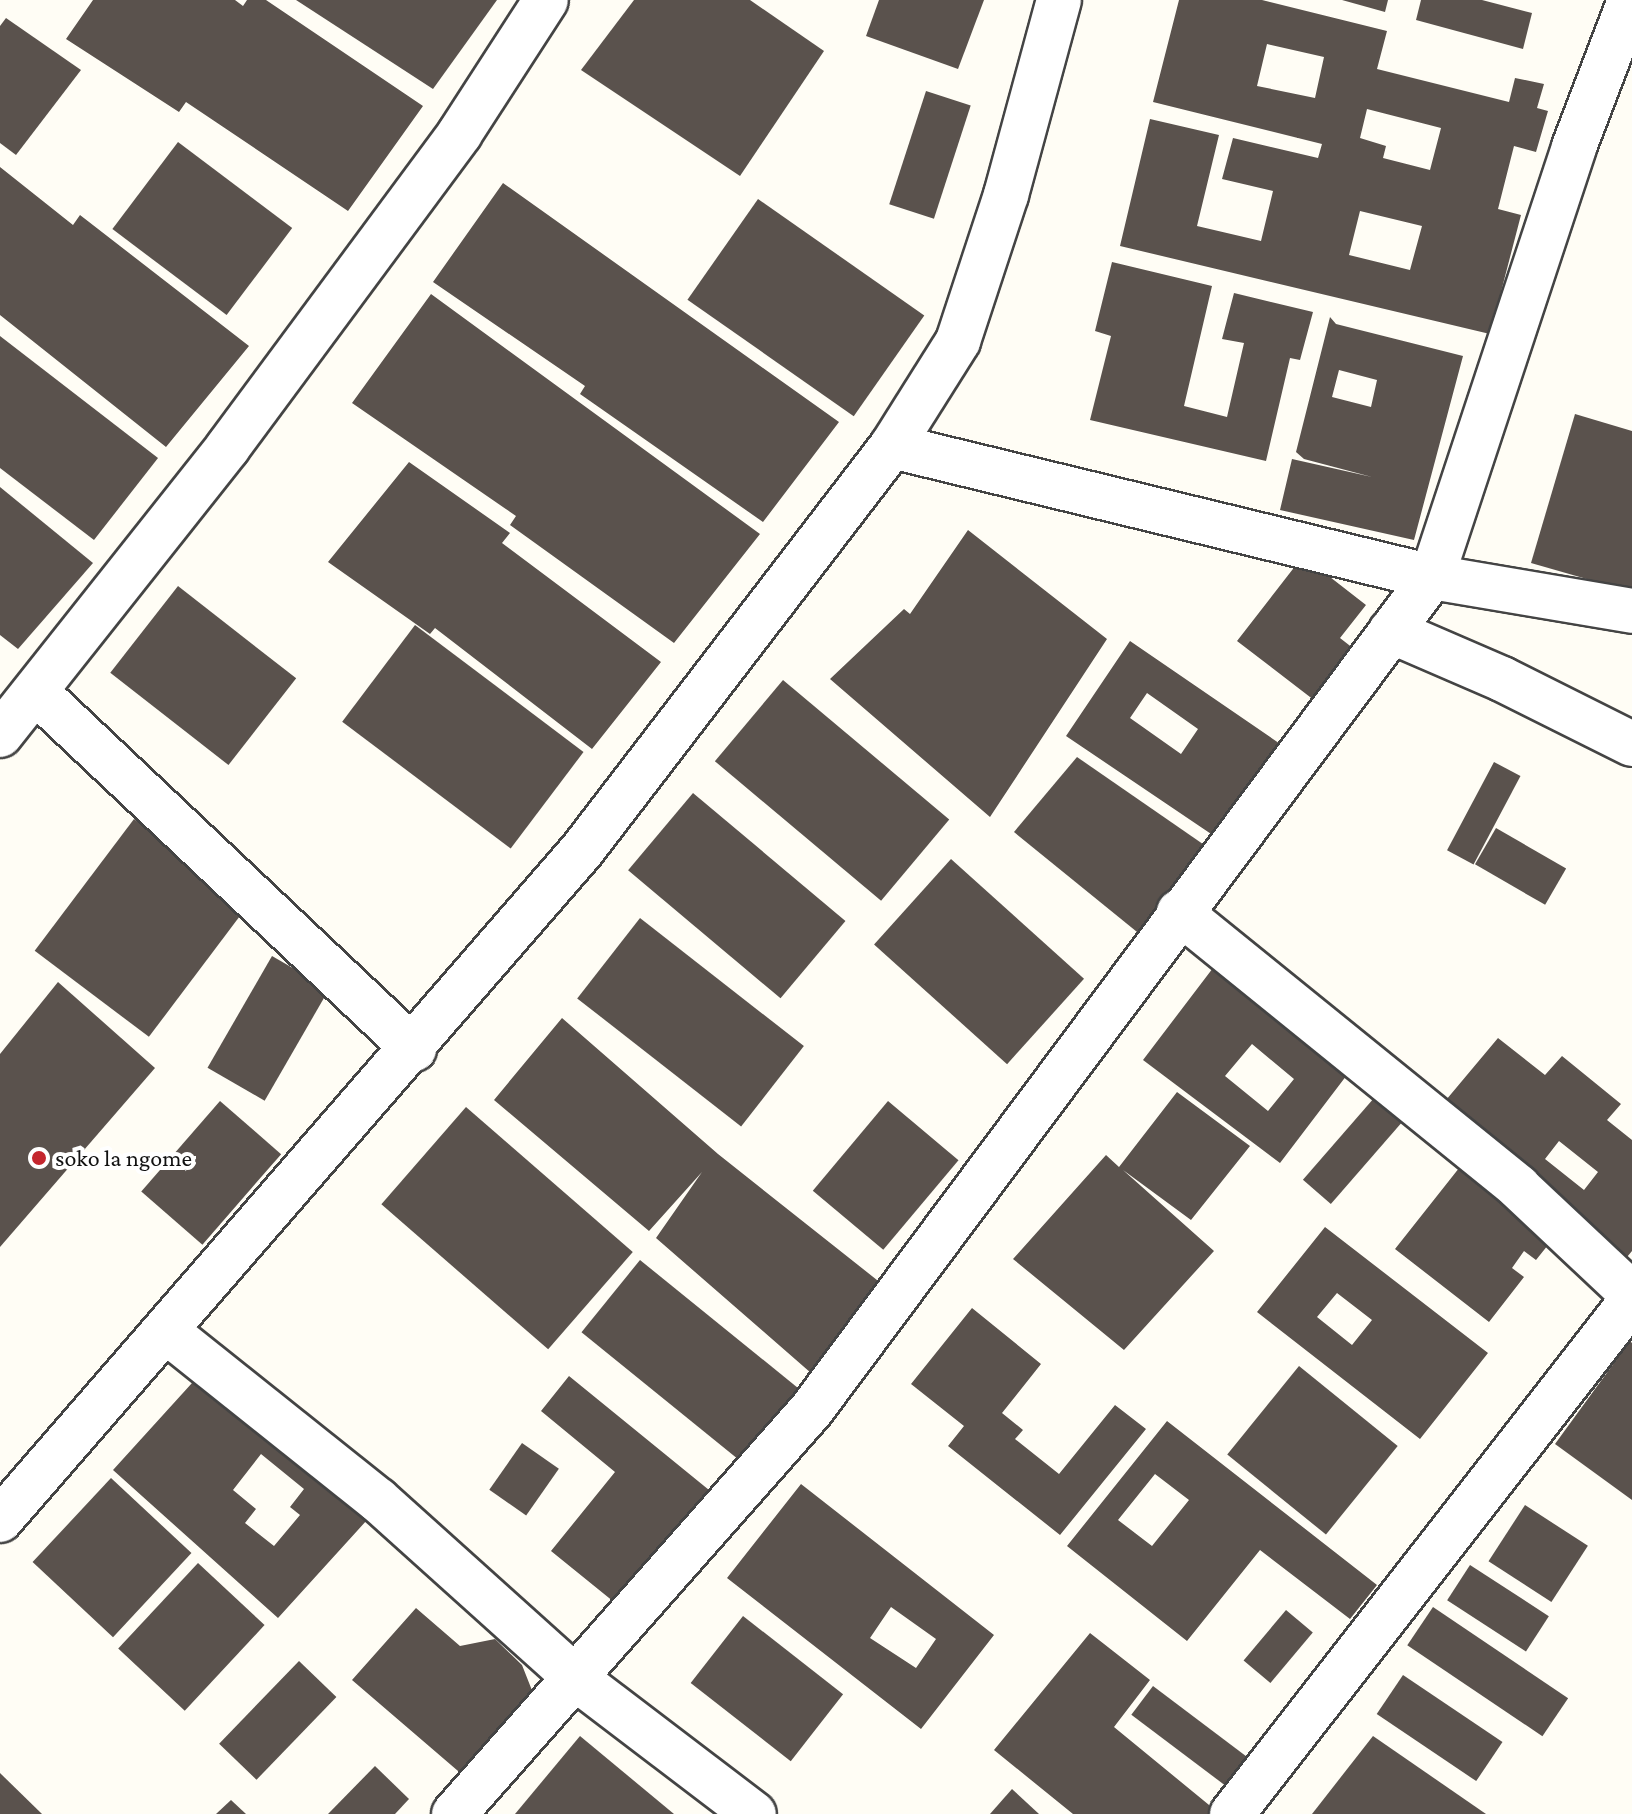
<!DOCTYPE html>
<style>
body{margin:0}
#map{position:relative;width:1632px;height:1814px;overflow:hidden;background:#fffdf5;font-family:"Crimson Pro",serif}
div>[style]{position:absolute}
.building>*{inset:0;background:#5a524d;transform-origin:0 0}
.roads{filter:drop-shadow(2px 0 #444) drop-shadow(-2px 0 #444) drop-shadow(0 2px #444) drop-shadow(0 -2px #444)}
.street>*{height:44px;margin:-22px;padding:0 22px;transform-origin:22px;border-radius:22px;background:#fff}
.dots>*{width:22px;height:22px;translate:-50% -50%;box-sizing:border-box;border:4px solid #fff;border-radius:50%}
span{translate:-50% -50%;white-space:nowrap;text-align:center;line-height:1.15;-webkit-text-stroke:8px #fff;paint-order:stroke}
.poi-label{font-size:24px;color:#111}
.left{translate:0 -50%;text-align:left}
</style>
<div id="map">
<div class="building">
<div style="clip-path:polygon(93px 0,235px 0,243px 6px,247px 0,266px 0,423px 106px,348px 211px,186px 102px,179px 112px,66px 39px)"></div>
<div style="clip-path:polygon(296px 0,497px 0,433px 89px)"></div>
<div style="clip-path:polygon(634px 0,750px 0,824px 51px,740px 176px,581px 70px)"></div>
<div style="clip-path:polygon(879px 0,984px 0,958px 69px,866px 36px)"></div>
<div style="clip-path:polygon(evenodd,1179px 0,1262px 0,1387px 31px,1377px 69px,1509px 102px,1515px 78px,1544px 84px,1537px 108px,1548px 111px,1536px 152px,1514px 146px,1498px 209px,1521px 215px,1490px 334px,1120px 246px,1150px 119px,1219px 135px,1197px 226px,1261px 241px,1273px 191px,1222px 179px,1233px 138px,1318px 158px,1322px 144px,1153px 102px,1179px 0,1267px 44px,1324px 57px,1315px 98px,1257px 86px,1267px 44px,1179px 0,1367px 109px,1441px 128px,1430px 170px,1383px 158px,1386px 146px,1360px 138px,1367px 109px,1179px 0,1360px 211px,1422px 226px,1410px 270px,1349px 255px,1360px 211px)"></div>
<div style="clip-path:polygon(1342px 0,1388px 0,1385px 12px)"></div>
<div style="clip-path:polygon(1421px 0,1482px 0,1532px 13px,1523px 49px,1416px 20px)"></div>
<div style="clip-path:polygon(6px 18px,81px 70px,16px 155px,0 143px,0 26px)"></div>
<div style="left:926px;top:91px;width:47px;height:119px;rotate:18deg"></div>
<div style="left:178px;top:142px;width:143px;height:109px;rotate:37deg"></div>
<div style="clip-path:polygon(0 167px,73px 225px,80px 215px,249px 346px,166px 447px,0 315px)"></div>
<div style="clip-path:polygon(503px 183px,839px 422px,763px 522px,580px 394px,585px 386px,433px 282px)"></div>
<div style="left:758px;top:199px;width:203px;height:123px;rotate:35deg"></div>
<div style="clip-path:polygon(1112px 262px,1212px 286px,1184px 406px,1227px 417px,1244px 343px,1222px 339px,1234px 293px,1313px 312px,1300px 360px,1290px 358px,1266px 461px,1090px 420px,1111px 336px,1095px 331px)"></div>
<div style="clip-path:polygon(431px 294px,760px 534px,674px 643px,510px 525px,516px 516px,352px 403px)"></div>
<div style="clip-path:polygon(evenodd,1330px 317px,1336px 324px,1463px 356px,1414px 540px,1280px 510px,1292px 459px,1372px 477px,1304px 459px,1296px 452px,1330px 317px,1339px 370px,1377px 380px,1371px 407px,1332px 397px,1339px 370px)"></div>
<div style="clip-path:polygon(0 336px,158px 458px,94px 540px,0 468px)"></div>
<div style="clip-path:polygon(1575px 414px,1632px 431px,1632px 592px,1531px 563px)"></div>
<div style="clip-path:polygon(409px 462px,510px 533px,502px 543px,661px 662px,592px 749px,435px 628px,430px 634px,328px 562px)"></div>
<div style="clip-path:polygon(0 487px,93px 563px,18px 649px,0 635px)"></div>
<div style="clip-path:polygon(968px 530px,1107px 639px,990px 817px,830px 679px,904px 609px,910px 614px)"></div>
<div style="clip-path:polygon(1303px 556px,1366px 605px,1340px 638px,1363px 656px,1323px 707px,1237px 641px)"></div>
<div style="left:178px;top:586px;width:150px;height:110px;rotate:38deg"></div>
<div style="left:415px;top:625px;width:211px;height:121px;rotate:37deg"></div>
<div style="clip-path:polygon(evenodd,1130px 641px,1289px 750px,1223px 842px,1066px 736px,1130px 641px,1147px 693px,1198px 729px,1181px 754px,1130px 718px,1147px 693px)"></div>
<div style="left:783px;top:680px;width:217px;height:106px;rotate:40deg"></div>
<div style="clip-path:polygon(1077px 757px,1226px 860px,1158px 949px,1014px 832px)"></div>
<div style="left:1494px;top:762px;width:30px;height:100px;rotate:28deg"></div>
<div style="left:693px;top:793px;width:199px;height:101px;rotate:40deg"></div>
<div style="left:134px;top:819px;width:143px;height:165px;rotate:37deg"></div>
<div style="left:1496px;top:828px;width:81px;height:42px;rotate:30deg"></div>
<div style="left:951px;top:859px;width:179px;height:115px;rotate:42deg"></div>
<div style="left:640px;top:918px;width:208px;height:102px;rotate:38deg"></div>
<div style="left:272px;top:956px;width:66px;height:129px;rotate:30deg"></div>
<div style="clip-path:polygon(evenodd,1216px 964px,1353px 1067px,1280px 1163px,1143px 1060px,1216px 964px,1252px 1044px,1294px 1079px,1268px 1111px,1225px 1076px,1252px 1044px)"></div>
<div style="clip-path:polygon(58px 982px,155px 1068px,0 1247px,0 1054px)"></div>
<div style="clip-path:polygon(562px 1018px,718px 1154px,882px 1284px,811px 1373px,656px 1238px,702px 1172px,649px 1231px,494px 1100px)"></div>
<div style="clip-path:polygon(evenodd,1498px 1038px,1545px 1075px,1562px 1056px,1621px 1104px,1607px 1120px,1632px 1140px,1632px 1251px,1627px 1257px,1441px 1106px,1498px 1038px,1559px 1141px,1598px 1172px,1584px 1190px,1545px 1159px,1559px 1141px)"></div>
<div style="left:1381px;top:1090px;width:37px;height:119px;rotate:41deg"></div>
<div style="clip-path:polygon(1177px 1092px,1250px 1146px,1191px 1220px,1123px 1170px,1214px 1251px,1124px 1350px,1013px 1259px,1106px 1155px,1119px 1167px)"></div>
<div style="left:220px;top:1101px;width:81px;height:120px;rotate:41deg"></div>
<div style="left:888px;top:1101px;width:92px;height:117px;rotate:40deg"></div>
<div style="left:466px;top:1107px;width:221px;height:129px;rotate:41deg"></div>
<div style="clip-path:polygon(1467px 1158px,1560px 1230px,1536px 1260px,1524px 1251px,1512px 1268px,1524px 1277px,1489px 1322px,1395px 1249px)"></div>
<div style="clip-path:polygon(evenodd,1325px 1227px,1488px 1353px,1420px 1439px,1257px 1312px,1325px 1227px,1337px 1293px,1372px 1320px,1352px 1345px,1317px 1317px,1337px 1293px)"></div>
<div style="left:640px;top:1260px;width:208px;height:93px;rotate:39deg"></div>
<div style="clip-path:polygon(972px 1308px,1041px 1364px,1002px 1413px,1023px 1430px,1015px 1439px,1059px 1474px,1115px 1405px,1146px 1429px,1060px 1535px,948px 1446px,964px 1426px,911px 1384px)"></div>
<div style="clip-path:polygon(1630px 1341px,1632px 1343px,1632px 1500px,1555px 1444px)"></div>
<div style="clip-path:polygon(evenodd,212px 1361px,377px 1509px,278px 1618px,113px 1470px,212px 1361px,261px 1454px,304px 1489px,290px 1507px,300px 1515px,274px 1546px,245px 1523px,256px 1509px,233px 1490px,261px 1454px)"></div>
<div style="left:1299px;top:1366px;width:127px;height:114px;rotate:39deg"></div>
<div style="clip-path:polygon(569px 1376px,709px 1490px,651px 1560px,635px 1619px,551px 1551px,615px 1472px,541px 1411px)"></div>
<div style="clip-path:polygon(evenodd,1167px 1421px,1377px 1585px,1350px 1619px,1260px 1550px,1187px 1641px,1067px 1546px,1167px 1421px,1155px 1474px,1189px 1500px,1152px 1546px,1118px 1520px,1155px 1474px)"></div>
<div style="left:522px;top:1443px;width:45px;height:57px;rotate:35deg"></div>
<div style="left:111px;top:1478px;width:110px;height:115px;rotate:43deg"></div>
<div style="clip-path:polygon(evenodd,801px 1484px,994px 1635px,921px 1729px,727px 1578px,801px 1484px,891px 1607px,936px 1639px,916px 1668px,870px 1638px,891px 1607px)"></div>
<div style="left:1525px;top:1505px;width:75px;height:67px;rotate:33deg"></div>
<div style="left:198px;top:1563px;width:91px;height:117px;rotate:43deg"></div>
<div style="left:1470px;top:1565px;width:94px;height:42px;rotate:33deg"></div>
<div style="left:1433px;top:1607px;width:163px;height:46px;rotate:34deg"></div>
<div style="clip-path:polygon(416px 1608px,460px 1646px,495px 1639px,522px 1665px,535px 1698px,465px 1777px,352px 1680px)"></div>
<div style="left:1286px;top:1610px;width:35px;height:66px;rotate:40deg"></div>
<div style="left:743px;top:1616px;width:127px;height:85px;rotate:38deg"></div>
<div style="clip-path:polygon(1090px 1633px,1150px 1680px,1114px 1727px,1220px 1814px,1073px 1814px,994px 1750px)"></div>
<div style="left:299px;top:1661px;width:52px;height:115px;rotate:44deg"></div>
<div style="left:1403px;top:1675px;width:120px;height:47px;rotate:34deg"></div>
<div style="left:1153px;top:1686px;width:154px;height:36px;rotate:37deg"></div>
<div style="clip-path:polygon(580px 1736px,674px 1814px,515px 1814px)"></div>
<div style="clip-path:polygon(1373px 1736px,1486px 1814px,1312px 1814px)"></div>
<div style="clip-path:polygon(375px 1766px,409px 1799px,395px 1814px,328px 1814px)"></div>
<div style="clip-path:polygon(0 1773px,42px 1814px,0 1814px)"></div>
<div style="clip-path:polygon(1012px 1789px,1039px 1814px,990px 1814px)"></div>
<div style="clip-path:polygon(231px 1800px,246px 1814px,216px 1814px)"></div>
</div>
<div class="roads">
<div class="street">
<div style="left:892px;top:446px;width:556px;rotate:13.64deg"></div>
<div style="left:1432px;top:577px;width:203px;rotate:9.6deg"></div>
<div style="left:1391px;top:631px;width:121px;rotate:23.4deg"></div>
<div style="left:1502px;top:679px;width:145px;rotate:26.6deg"></div>
<div style="left:36px;top:692px;width:520px;rotate:43.36deg"></div>
<div style="left:0;top:735px;width:367px;rotate:-51.6deg"></div>
<div style="left:228px;top:447px;width:390px;rotate:-53.5deg"></div>
<div style="left:460px;top:133px;width:158px;rotate:-57.1deg"></div>
<div style="left:1179px;top:912px;width:437px;rotate:39deg"></div>
<div style="left:1518px;top:1187px;width:156px;rotate:43.2deg"></div>
<div style="left:166px;top:1331px;width:271px;rotate:38.6deg"></div>
<div style="left:378px;top:1500px;width:269px;rotate:42deg"></div>
<div style="left:578px;top:1680px;width:221px;rotate:37.3deg"></div>
<div style="left:0;top:1520px;width:889px;rotate:-49.01deg"></div>
<div style="left:583px;top:849px;width:508px;rotate:-52.52deg"></div>
<div style="left:892px;top:446px;width:124px;rotate:-57.8deg"></div>
<div style="left:958px;top:341px;width:154px;rotate:-71.8deg"></div>
<div style="left:1006px;top:195px;width:202px;rotate:-74.8deg"></div>
<div style="left:454px;top:1814px;width:541px;rotate:-48.52deg"></div>
<div style="left:812px;top:1409px;width:1038px;rotate:-53.31deg"></div>
<div style="left:1432px;top:577px;width:453px;rotate:-71.7deg"></div>
<div style="left:1574px;top:147px;width:157px;rotate:-69.1deg"></div>
<div style="left:1232px;top:1814px;width:651px;rotate:-52.11deg"></div>
</div>
</div>
<div class="dots">
<div style="left:39px;top:1158px;background:#c4262e"></div>
</div>
<div class="poi-label">
<span class="left" style="left:55px;top:1158px">soko la ngome</span>
</div>
</div>
